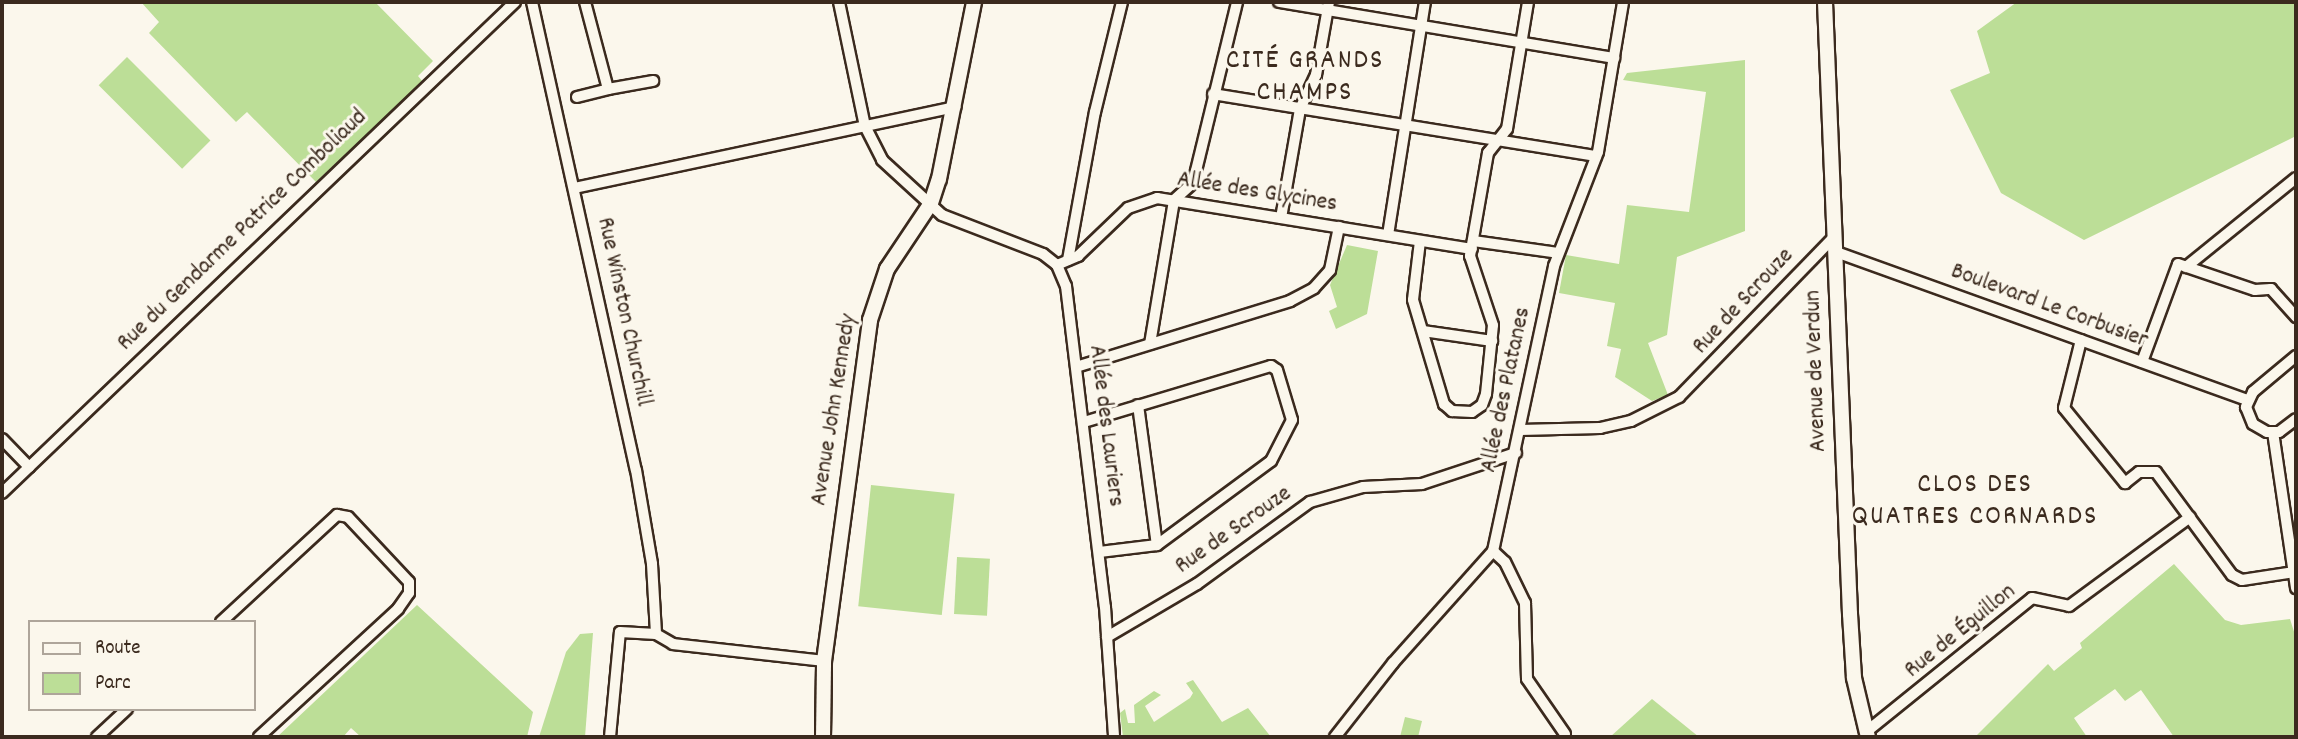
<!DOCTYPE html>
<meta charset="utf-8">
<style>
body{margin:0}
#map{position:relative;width:2298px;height:739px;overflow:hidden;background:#fbf7ec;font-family:Dekko,sans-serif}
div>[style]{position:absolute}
.green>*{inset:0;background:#bcde97;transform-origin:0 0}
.roads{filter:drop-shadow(2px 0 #3b2a1e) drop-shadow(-2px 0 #3b2a1e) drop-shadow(0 2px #3b2a1e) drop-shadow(0 -2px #3b2a1e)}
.minor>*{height:10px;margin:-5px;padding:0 5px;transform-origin:5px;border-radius:5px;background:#fbf7ec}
.secondary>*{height:14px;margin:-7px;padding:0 7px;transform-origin:7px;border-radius:7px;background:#fbf7ec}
span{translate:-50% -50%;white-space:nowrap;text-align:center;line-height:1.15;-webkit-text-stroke:6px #fbf7ec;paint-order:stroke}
.street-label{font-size:24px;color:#3b2a1e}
.quarter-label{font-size:28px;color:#3b2a1e;letter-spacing:2px}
.frame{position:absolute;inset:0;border:4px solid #3b2a1e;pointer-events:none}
.legend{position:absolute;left:28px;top:620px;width:228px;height:91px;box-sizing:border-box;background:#fbf7ec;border:2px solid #aea59a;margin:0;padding:9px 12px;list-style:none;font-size:21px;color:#3b2a1e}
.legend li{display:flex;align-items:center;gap:14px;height:35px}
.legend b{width:35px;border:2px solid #aea59a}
</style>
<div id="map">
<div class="green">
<div style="clip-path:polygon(141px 2px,375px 2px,433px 61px,418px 76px,423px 82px,316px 182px,247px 112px,236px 122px,149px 33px,159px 22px)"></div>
<div style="clip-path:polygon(2017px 2px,2296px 2px,2296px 136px,2084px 240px,2001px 193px,1950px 90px,1990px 73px,1977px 31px)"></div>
<div style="left:127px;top:57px;width:118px;height:40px;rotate:45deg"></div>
<div style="clip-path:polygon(1745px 60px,1745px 231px,1677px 257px,1667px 335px,1648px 343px,1668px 395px,1652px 401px,1615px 377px,1621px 349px,1607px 346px,1615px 303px,1559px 293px,1566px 255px,1619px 264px,1627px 205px,1689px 212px,1706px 92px,1623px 80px,1627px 73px)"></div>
<div style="clip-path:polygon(1347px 245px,1378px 251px,1367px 314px,1336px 329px,1329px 311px,1337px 307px,1330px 285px)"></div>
<div style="left:871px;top:485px;width:84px;height:122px;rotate:6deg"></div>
<div style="left:957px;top:557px;width:33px;height:57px;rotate:3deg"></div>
<div style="clip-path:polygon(2174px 564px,2225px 620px,2241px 625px,2290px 619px,2296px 638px,2296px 737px,2174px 737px,2141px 690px,2125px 701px,2115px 689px,2074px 718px,2087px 737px,1975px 737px,2048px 664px,2054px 671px,2082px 648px,2080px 643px)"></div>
<div style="clip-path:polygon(417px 605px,533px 712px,527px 737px,361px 737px,351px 728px,343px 737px,277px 737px)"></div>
<div style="clip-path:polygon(593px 633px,585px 737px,539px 737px,566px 652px,580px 634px)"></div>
<div style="clip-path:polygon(1193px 680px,1222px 722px,1248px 708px,1271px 737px,1123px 737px,1120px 713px,1125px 709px,1128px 723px,1135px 723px,1134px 705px,1154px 691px,1161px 695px,1145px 706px,1154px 722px,1190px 698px,1193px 693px,1186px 683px)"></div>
<div style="clip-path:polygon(1652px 699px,1699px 737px,1610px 737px)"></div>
<div style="clip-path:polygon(1405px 717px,1422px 721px,1418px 737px,1400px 737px)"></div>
</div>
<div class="roads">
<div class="minor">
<div style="left:532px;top:2px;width:479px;rotate:77.5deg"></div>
<div style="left:636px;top:470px;width:95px;rotate:80.3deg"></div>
<div style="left:652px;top:564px;width:70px;rotate:86.7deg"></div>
<div style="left:585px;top:2px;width:90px;rotate:75.2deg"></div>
<div style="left:608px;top:89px;width:46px;rotate:-10.1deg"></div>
<div style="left:839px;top:2px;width:127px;rotate:78.2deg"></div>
<div style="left:865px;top:126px;width:38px;rotate:63deg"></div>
<div style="left:882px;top:160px;width:81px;rotate:42.5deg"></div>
<div style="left:942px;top:215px;width:108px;rotate:21.1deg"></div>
<div style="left:1043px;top:254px;width:18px;rotate:38deg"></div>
<div style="left:1057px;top:265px;width:23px;rotate:67deg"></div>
<div style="left:1066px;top:286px;width:323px;rotate:83.1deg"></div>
<div style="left:1105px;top:607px;width:130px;rotate:86deg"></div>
<div style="left:1279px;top:2px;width:340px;rotate:9.5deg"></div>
<div style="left:1213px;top:94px;width:388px;rotate:9.2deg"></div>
<div style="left:577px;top:97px;width:32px;rotate:-14deg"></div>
<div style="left:574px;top:188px;width:390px;rotate:-12deg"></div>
<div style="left:1281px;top:218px;width:111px;rotate:-80.1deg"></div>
<div style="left:1300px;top:109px;width:38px;rotate:-65deg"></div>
<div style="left:1316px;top:75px;width:74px;rotate:-79.9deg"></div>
<div style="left:1388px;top:235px;width:236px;rotate:-81deg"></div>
<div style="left:1420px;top:241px;width:59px;rotate:96.8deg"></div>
<div style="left:1413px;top:300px;width:109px;rotate:73.4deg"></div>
<div style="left:1444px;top:404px;width:11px;rotate:41deg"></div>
<div style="left:1452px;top:411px;width:20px;rotate:3deg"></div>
<div style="left:1472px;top:412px;width:12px;rotate:-35deg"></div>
<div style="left:1482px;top:405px;width:12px;rotate:-70deg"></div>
<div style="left:1486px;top:394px;width:69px;rotate:-84.2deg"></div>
<div style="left:1493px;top:325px;width:73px;rotate:-108.4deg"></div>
<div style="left:1470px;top:256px;width:105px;rotate:-80.1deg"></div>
<div style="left:1488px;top:153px;width:31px;rotate:-52deg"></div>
<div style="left:1507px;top:129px;width:129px;rotate:-80.6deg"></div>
<div style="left:1473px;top:241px;width:86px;rotate:8deg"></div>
<div style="left:1836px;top:252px;width:437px;rotate:19.8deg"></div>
<div style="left:1068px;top:260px;width:150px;rotate:-79.7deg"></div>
<div style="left:1095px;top:112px;width:113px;rotate:-76.2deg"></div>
<div style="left:1057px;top:265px;width:23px;rotate:-23deg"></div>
<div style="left:1078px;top:256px;width:69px;rotate:-43.8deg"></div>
<div style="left:1128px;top:208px;width:31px;rotate:-19deg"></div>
<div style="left:1157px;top:198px;width:319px;rotate:9.2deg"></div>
<div style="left:2186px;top:267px;width:141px;rotate:-39deg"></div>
<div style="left:1423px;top:331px;width:70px;rotate:8.2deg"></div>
<div style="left:2081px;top:340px;width:70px;rotate:104deg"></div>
<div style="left:2064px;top:408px;width:97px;rotate:50.9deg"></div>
<div style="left:2125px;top:483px;width:18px;rotate:-38deg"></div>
<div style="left:2139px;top:472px;width:17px"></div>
<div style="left:2156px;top:472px;width:128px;rotate:53.6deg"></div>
<div style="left:2232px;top:575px;width:11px;rotate:27deg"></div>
<div style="left:2242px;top:580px;width:53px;rotate:-8.7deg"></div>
<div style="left:1150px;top:344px;width:146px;rotate:-80.5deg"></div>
<div style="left:1174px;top:200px;width:25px;rotate:-42deg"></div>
<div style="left:1193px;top:183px;width:186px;rotate:-76.3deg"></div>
<div style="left:2296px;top:356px;width:56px;rotate:140.1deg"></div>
<div style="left:2253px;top:392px;width:17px;rotate:115deg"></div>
<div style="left:2246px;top:407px;width:18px;rotate:68deg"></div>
<div style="left:2253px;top:424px;width:16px;rotate:30deg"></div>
<div style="left:2267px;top:432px;width:12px"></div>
<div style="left:2279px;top:432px;width:21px;rotate:-37deg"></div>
<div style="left:2142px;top:362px;width:104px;rotate:-69.8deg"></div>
<div style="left:2178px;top:264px;width:81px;rotate:18.7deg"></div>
<div style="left:2255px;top:290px;width:16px;rotate:-4deg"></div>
<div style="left:2271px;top:289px;width:38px;rotate:48deg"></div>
<div style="left:1076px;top:367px;width:224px;rotate:-17.1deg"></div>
<div style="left:1290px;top:301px;width:27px;rotate:-28deg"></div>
<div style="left:1314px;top:288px;width:24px;rotate:-48deg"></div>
<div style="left:1330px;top:270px;width:44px;rotate:-78.2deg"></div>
<div style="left:1138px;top:405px;width:141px;rotate:82.3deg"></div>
<div style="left:1084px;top:422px;width:195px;rotate:-16.7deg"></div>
<div style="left:1271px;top:366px;width:7px;rotate:34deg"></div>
<div style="left:1277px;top:370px;width:52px;rotate:73.3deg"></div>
<div style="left:1292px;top:420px;width:46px;rotate:117.1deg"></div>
<div style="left:1271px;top:461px;width:142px;rotate:143.6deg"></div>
<div style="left:1157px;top:545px;width:58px;rotate:173.1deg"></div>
<div style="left:1520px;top:430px;width:80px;rotate:-1.4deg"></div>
<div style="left:1600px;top:428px;width:32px;rotate:-13deg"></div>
<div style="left:1631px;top:421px;width:54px;rotate:-26.6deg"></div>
<div style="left:1679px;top:397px;width:224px;rotate:-45.9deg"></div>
<div style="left:2273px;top:432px;width:158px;rotate:81.6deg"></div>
<div style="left:2px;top:439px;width:39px;rotate:46deg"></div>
<div style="left:2px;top:493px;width:710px;rotate:-43.74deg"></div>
<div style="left:1493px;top:551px;width:16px;rotate:43deg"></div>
<div style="left:1505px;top:562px;width:46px;rotate:64deg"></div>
<div style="left:1525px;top:603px;width:76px;rotate:88.5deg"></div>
<div style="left:1527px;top:679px;width:67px;rotate:55.4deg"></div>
<div style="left:221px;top:622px;width:158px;rotate:-42.7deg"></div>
<div style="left:337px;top:515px;width:11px;rotate:10deg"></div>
<div style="left:348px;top:517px;width:89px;rotate:46.8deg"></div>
<div style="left:409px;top:582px;width:11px;rotate:90deg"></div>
<div style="left:409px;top:593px;width:19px;rotate:125deg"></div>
<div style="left:398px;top:609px;width:189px;rotate:137.4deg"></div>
<div style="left:1107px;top:637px;width:104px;rotate:-30.5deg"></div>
<div style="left:1197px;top:584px;width:140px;rotate:-36deg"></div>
<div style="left:1310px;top:502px;width:55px;rotate:-15.8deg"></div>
<div style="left:1363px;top:487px;width:59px;rotate:-2.9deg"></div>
<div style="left:1422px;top:484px;width:99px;rotate:-18.3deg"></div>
<div style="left:1866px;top:732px;width:213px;rotate:-38.9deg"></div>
<div style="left:2032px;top:598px;width:38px;rotate:12deg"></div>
<div style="left:2069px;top:606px;width:150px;rotate:-36.3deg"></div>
<div style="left:97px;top:737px;width:41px;rotate:-43deg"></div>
<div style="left:610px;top:737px;width:105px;rotate:-84.6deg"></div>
<div style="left:620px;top:632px;width:36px;rotate:3deg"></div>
<div style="left:656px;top:634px;width:20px;rotate:30deg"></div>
<div style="left:673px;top:644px;width:152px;rotate:6.4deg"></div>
<div style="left:1335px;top:737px;width:94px;rotate:-51.9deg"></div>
<div style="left:1393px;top:663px;width:150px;rotate:-48.2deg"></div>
<div style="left:1493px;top:551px;width:291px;rotate:-77.9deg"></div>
<div style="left:1554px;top:266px;width:122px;rotate:-68.9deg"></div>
<div style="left:1598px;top:152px;width:152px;rotate:-80.5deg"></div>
</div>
<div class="secondary">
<div style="left:1825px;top:2px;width:613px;rotate:87.66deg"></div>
<div style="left:1850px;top:614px;width:64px;rotate:86.4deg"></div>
<div style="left:1854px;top:678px;width:61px;rotate:76.7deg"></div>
<div style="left:823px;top:737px;width:76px;rotate:-89.2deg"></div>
<div style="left:824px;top:661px;width:344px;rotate:-82.3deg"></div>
<div style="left:870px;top:320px;width:54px;rotate:-71.6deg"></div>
<div style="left:887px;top:269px;width:79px;rotate:-56.3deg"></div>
<div style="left:931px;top:203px;width:25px;rotate:-72deg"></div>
<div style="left:939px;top:179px;width:180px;rotate:-78.8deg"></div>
</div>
</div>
<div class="street-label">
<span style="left:1257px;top:193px;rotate:9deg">Allée des Glycines</span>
<span style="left:243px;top:231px;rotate:-44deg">Rue du Gendarme Patrice Comboliaud</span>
<span style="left:1744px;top:302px;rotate:-47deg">Rue de Scrouze</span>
<span style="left:2049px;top:307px;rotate:20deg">Boulevard Le Corbusier</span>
<span style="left:623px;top:312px;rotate:78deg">Rue Winston Churchill</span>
<span style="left:1817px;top:371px;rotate:-92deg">Avenue de Verdun</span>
<span style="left:1507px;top:390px;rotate:-78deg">Allée des Platanes</span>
<span style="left:835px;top:410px;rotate:-81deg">Avenue John Kennedy</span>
<span style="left:1105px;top:426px;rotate:83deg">Allée des Lauriers</span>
<span style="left:1234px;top:531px;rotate:-35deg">Rue de Scrouze</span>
<span style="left:1961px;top:632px;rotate:-39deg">Rue de Éguillon</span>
</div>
<div class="quarter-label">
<span style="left:1305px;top:78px">CITÉ GRANDS<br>CHAMPS</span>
<span style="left:1975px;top:502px">CLOS DES<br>QUATRES CORNARDS</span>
</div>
<div class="frame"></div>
<ul class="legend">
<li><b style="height:9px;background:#fbf7ec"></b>Route</li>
<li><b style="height:19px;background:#bcde97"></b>Parc</li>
</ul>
</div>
